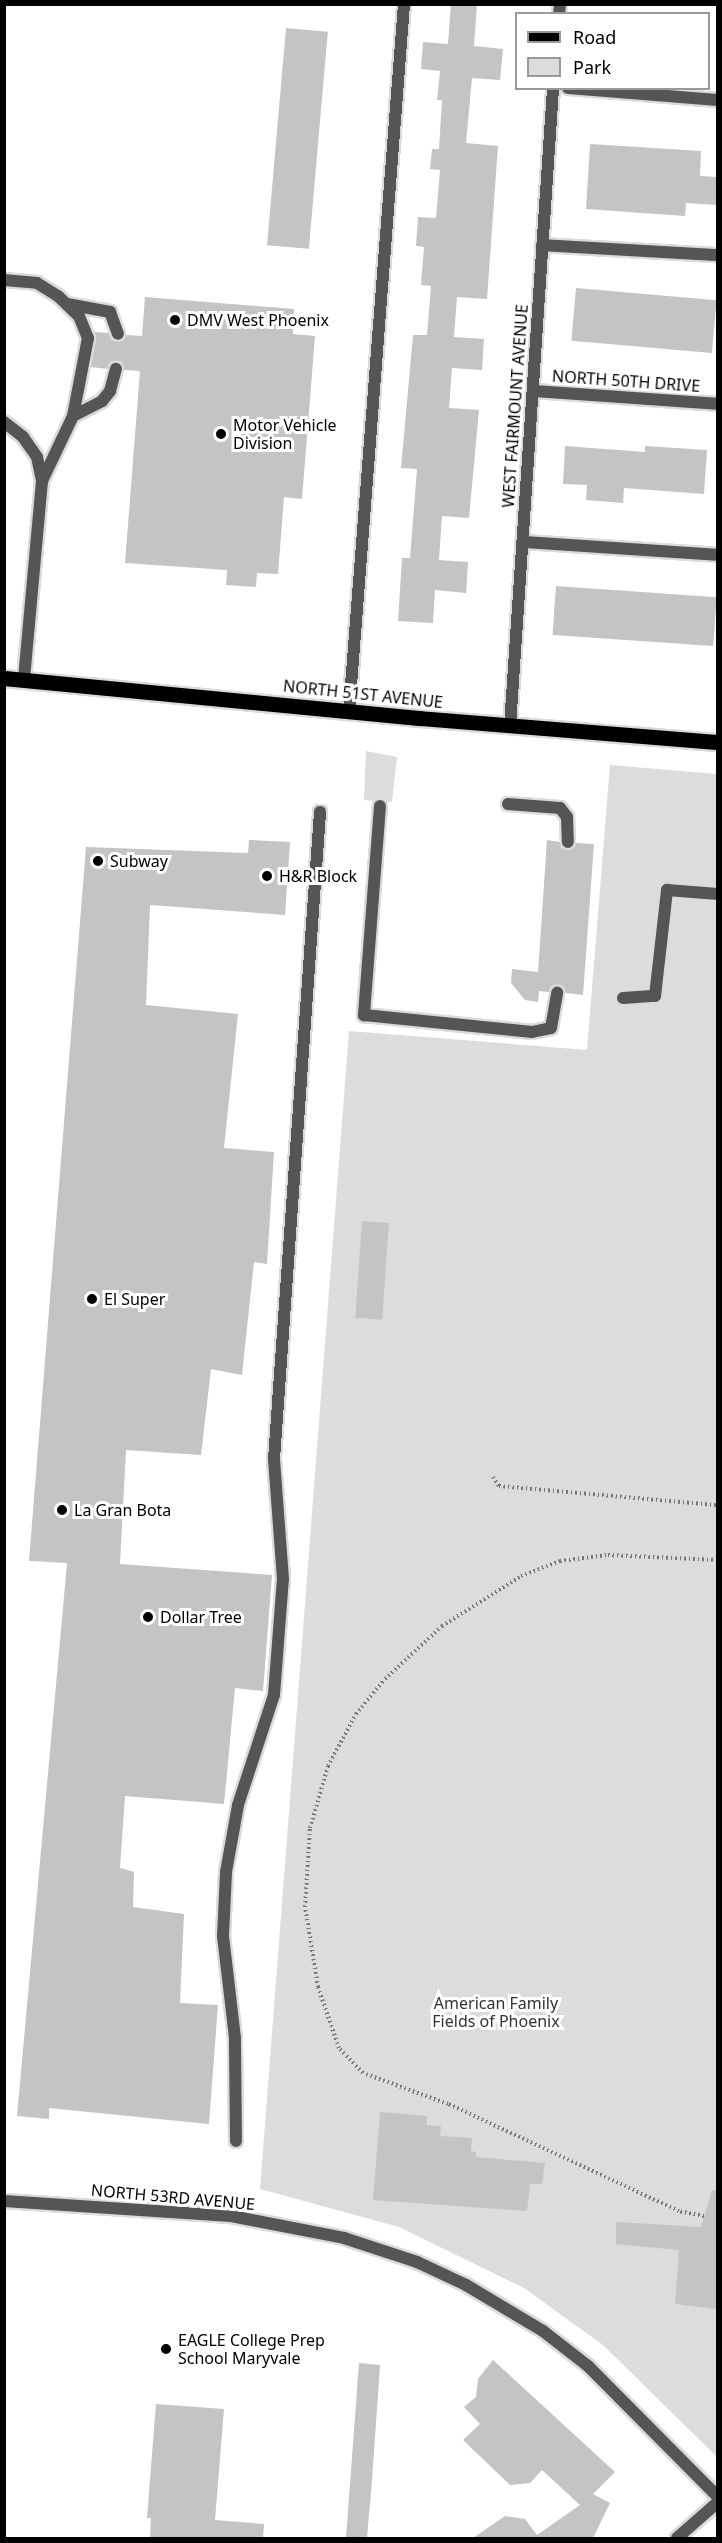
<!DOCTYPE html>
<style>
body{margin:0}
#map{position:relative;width:722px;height:2543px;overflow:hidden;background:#fff;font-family:"Noto Sans",sans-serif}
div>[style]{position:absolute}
.green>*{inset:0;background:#dcdcdc}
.building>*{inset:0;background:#c4c4c4;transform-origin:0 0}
.path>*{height:4px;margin-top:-2px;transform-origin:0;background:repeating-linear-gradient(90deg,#777 0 1.5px,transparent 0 4.5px)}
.roads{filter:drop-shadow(2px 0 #dbdbdb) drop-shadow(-2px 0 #dbdbdb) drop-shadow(0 2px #dbdbdb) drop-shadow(0 -2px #dbdbdb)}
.service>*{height:12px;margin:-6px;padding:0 6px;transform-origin:6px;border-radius:6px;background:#555}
.minor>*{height:12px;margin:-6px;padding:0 6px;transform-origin:6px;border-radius:6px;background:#555}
.tertiary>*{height:12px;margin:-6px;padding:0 6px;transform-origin:6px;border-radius:6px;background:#555}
.primary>*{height:15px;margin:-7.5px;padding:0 7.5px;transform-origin:7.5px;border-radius:7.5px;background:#000}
.dots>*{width:16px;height:16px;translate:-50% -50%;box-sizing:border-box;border:3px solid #fff;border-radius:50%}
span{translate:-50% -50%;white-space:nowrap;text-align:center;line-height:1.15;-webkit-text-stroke:6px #fff;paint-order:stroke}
.poi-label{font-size:16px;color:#000}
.left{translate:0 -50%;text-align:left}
.street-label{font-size:16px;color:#000}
.park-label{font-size:16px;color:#333}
.frame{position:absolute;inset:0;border:6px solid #000;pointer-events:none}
.legend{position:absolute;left:515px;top:12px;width:195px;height:78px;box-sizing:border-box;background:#fff;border:2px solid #999;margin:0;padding:8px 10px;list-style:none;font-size:18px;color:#000}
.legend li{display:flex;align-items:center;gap:12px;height:30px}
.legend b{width:30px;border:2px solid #999}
</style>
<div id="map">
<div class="green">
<div style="clip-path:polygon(366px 751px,397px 757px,392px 802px,364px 800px)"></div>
<div style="clip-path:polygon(610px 765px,717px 774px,717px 2457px,603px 2345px,524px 2288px,399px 2227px,260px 2189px,349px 1031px,587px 1050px)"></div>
</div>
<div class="building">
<div style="clip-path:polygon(451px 4px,477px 4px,474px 46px,503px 49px,500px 80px,472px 78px,466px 143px,498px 146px,487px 299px,457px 297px,454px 337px,484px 339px,482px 370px,452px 368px,449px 408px,479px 410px,469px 518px,442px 516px,439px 560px,468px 562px,466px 593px,435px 590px,433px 623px,398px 621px,402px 558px,410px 558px,417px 469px,401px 468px,413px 335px,427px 335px,431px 286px,421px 285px,424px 247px,416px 246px,418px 217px,436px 218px,440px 170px,430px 169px,432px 149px,439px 149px,442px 100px,437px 100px,440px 71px,421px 69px,423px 42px,448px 44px)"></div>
<div style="left:286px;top:28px;width:42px;height:218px;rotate:5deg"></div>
<div style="clip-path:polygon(590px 144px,701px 151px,700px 176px,717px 177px,717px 205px,686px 203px,685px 216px,586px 209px)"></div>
<div style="left:576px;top:288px;width:141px;height:53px;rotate:5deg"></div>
<div style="clip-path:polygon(145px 297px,294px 309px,293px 334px,315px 336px,302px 499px,284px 497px,278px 574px,257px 573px,256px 587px,226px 585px,227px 570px,125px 563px,140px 371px,124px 370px,118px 361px,108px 369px,91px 367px,94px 332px,109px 333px,117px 342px,126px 335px,142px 336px)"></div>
<div style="clip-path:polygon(565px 446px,645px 452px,645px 446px,707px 450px,704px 494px,624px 488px,623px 503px,586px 500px,587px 485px,563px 484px)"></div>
<div style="left:556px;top:586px;width:161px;height:49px;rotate:4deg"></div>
<div style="clip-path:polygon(249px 840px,290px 842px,285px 915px,150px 905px,146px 1005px,238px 1014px,224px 1148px,274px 1152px,267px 1264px,254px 1262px,242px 1375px,211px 1369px,201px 1455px,126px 1450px,120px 1564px,272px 1575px,263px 1691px,235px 1688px,224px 1804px,125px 1796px,120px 1868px,134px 1872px,133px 1907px,184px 1914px,180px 2003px,218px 2005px,209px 2124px,49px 2108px,49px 2119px,17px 2116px,67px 1563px,29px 1561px,86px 847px,248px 853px)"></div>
<div style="clip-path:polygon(547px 840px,560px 842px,568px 850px,576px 843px,594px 844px,583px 995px,565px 993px,562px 986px,555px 985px,549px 992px,539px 991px,538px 1002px,525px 1000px,511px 983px,512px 969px,538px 972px)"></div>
<div style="left:362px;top:1221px;width:27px;height:97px;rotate:4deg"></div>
<div style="clip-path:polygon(380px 2112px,427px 2116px,427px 2125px,441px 2126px,440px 2136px,472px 2138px,471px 2151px,476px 2152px,476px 2157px,545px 2163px,542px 2184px,530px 2184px,527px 2211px,373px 2200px)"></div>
<div style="clip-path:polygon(712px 2190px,717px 2191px,717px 2309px,675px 2304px,679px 2250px,616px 2244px,616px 2222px,701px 2227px)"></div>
<div style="clip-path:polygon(493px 2360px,615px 2472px,593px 2494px,610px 2503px,593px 2538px,473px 2538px,505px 2516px,525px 2519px,537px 2535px,580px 2505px,542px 2470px,530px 2483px,510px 2485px,463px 2440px,480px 2424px,464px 2407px,476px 2397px,478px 2379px)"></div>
<div style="clip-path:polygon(359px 2363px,380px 2365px,372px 2480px,367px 2538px,346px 2538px)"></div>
<div style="clip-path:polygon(156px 2404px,224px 2409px,215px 2520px,264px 2524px,263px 2538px,150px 2538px,151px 2518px,147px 2518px)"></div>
</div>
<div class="path">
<div style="left:493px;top:1477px;width:11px;rotate:56deg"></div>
<div style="left:499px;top:1486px;width:220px;rotate:5deg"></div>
<div style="left:704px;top:2216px;width:25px;rotate:-169deg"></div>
<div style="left:679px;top:2211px;width:255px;rotate:-155.1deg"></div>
<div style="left:448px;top:2104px;width:90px;rotate:-160deg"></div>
<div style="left:363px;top:2073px;width:35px;rotate:-134deg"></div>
<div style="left:339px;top:2048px;width:65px;rotate:-109deg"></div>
<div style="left:318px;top:1987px;width:81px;rotate:-99.2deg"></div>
<div style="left:305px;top:1907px;width:79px;rotate:-86.4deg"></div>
<div style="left:310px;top:1828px;width:65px;rotate:-73.8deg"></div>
<div style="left:328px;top:1766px;width:59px;rotate:-61.7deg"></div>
<div style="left:356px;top:1714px;width:45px;rotate:-50.4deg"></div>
<div style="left:385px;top:1679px;width:78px;rotate:-42.9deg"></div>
<div style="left:442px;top:1626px;width:93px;rotate:-32.3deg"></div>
<div style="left:521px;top:1576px;width:42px;rotate:-21deg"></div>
<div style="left:560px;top:1561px;width:48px;rotate:-7.1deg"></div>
<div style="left:608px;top:1555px;width:110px;rotate:2.6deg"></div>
</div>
<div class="roads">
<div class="service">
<div style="left:542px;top:245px;width:176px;rotate:3.3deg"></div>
<div style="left:4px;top:280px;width:33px;rotate:5deg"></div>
<div style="left:37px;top:283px;width:25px;rotate:32deg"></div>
<div style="left:58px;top:296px;width:29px;rotate:44deg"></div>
<div style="left:79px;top:316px;width:24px;rotate:68deg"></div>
<div style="left:88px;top:338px;width:79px;rotate:100.9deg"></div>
<div style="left:73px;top:416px;width:72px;rotate:115.5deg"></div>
<div style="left:67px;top:304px;width:44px;rotate:10.5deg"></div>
<div style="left:110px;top:312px;width:23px;rotate:70deg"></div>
<div style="left:73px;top:416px;width:33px;rotate:-27deg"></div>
<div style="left:102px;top:401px;width:13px;rotate:-51deg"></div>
<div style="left:110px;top:391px;width:23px;rotate:-75deg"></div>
<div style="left:4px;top:422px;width:24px;rotate:38deg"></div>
<div style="left:23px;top:437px;width:24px;rotate:55deg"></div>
<div style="left:37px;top:457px;width:25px;rotate:78deg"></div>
<div style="left:42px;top:481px;width:199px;rotate:95.2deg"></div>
<div style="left:523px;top:542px;width:195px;rotate:3.8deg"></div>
<div style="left:349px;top:711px;width:709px;rotate:-85.55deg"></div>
<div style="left:508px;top:804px;width:52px;rotate:4.4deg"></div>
<div style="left:560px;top:808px;width:11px;rotate:52deg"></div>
<div style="left:567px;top:817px;width:25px;rotate:88deg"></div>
<div style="left:380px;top:806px;width:210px;rotate:94.4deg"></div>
<div style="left:364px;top:1015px;width:169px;rotate:5.8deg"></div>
<div style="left:532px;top:1032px;width:19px;rotate:-12deg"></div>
<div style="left:551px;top:1028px;width:36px;rotate:-80deg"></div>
<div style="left:623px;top:998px;width:32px;rotate:-4deg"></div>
<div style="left:655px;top:996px;width:107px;rotate:-83.5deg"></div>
<div style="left:667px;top:890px;width:51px;rotate:4.5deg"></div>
<div style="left:236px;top:2141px;width:103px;rotate:-90.6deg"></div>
<div style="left:235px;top:2038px;width:103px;rotate:-96.7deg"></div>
<div style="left:223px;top:1936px;width:64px;rotate:-87.3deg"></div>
<div style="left:226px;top:1872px;width:68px;rotate:-79.8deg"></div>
<div style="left:238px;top:1805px;width:116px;rotate:-71.9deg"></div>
<div style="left:274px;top:1695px;width:116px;rotate:-85.6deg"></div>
<div style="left:283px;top:1579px;width:120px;rotate:-94.3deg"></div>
<div style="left:274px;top:1459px;width:649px;rotate:-85.93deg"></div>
</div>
<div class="minor">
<div style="left:559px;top:14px;width:10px;rotate:-84deg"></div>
<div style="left:568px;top:88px;width:150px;rotate:4.6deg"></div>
<div style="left:533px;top:391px;width:185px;rotate:4deg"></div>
<div style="left:510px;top:726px;width:639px;rotate:-86.14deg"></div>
</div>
<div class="tertiary">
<div style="left:4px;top:2201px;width:227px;rotate:3.8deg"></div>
<div style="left:231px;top:2216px;width:115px;rotate:11deg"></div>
<div style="left:344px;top:2238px;width:77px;rotate:18.2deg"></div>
<div style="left:417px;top:2262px;width:54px;rotate:25.1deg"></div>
<div style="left:466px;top:2285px;width:90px;rotate:30.9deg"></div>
<div style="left:543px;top:2331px;width:57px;rotate:37.9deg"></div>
<div style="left:588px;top:2366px;width:185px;rotate:45.2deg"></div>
<div style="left:677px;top:2538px;width:55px;rotate:-41.3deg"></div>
</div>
<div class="primary">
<div style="left:4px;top:678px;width:417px;rotate:5.5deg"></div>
<div style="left:419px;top:718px;width:300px;rotate:4.6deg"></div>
</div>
</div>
<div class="dots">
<div style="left:175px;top:320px;background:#000"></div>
<div style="left:221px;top:434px;background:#000"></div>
<div style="left:98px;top:861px;background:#000"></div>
<div style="left:267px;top:876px;background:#000"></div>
<div style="left:92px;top:1299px;background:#000"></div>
<div style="left:62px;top:1510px;background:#000"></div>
<div style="left:148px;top:1617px;background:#000"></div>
<div style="left:166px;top:2349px;background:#000"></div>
</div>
<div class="poi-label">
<span class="left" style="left:187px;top:320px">DMV West Phoenix</span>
<span class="left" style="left:233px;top:434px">Motor Vehicle<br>Division</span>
<span class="left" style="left:110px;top:861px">Subway</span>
<span class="left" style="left:279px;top:876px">H&amp;R Block</span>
<span class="left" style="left:104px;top:1299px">El Super</span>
<span class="left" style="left:74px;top:1510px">La Gran Bota</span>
<span class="left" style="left:160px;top:1617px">Dollar Tree</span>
<span class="left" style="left:178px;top:2349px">EAGLE College Prep<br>School Maryvale</span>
</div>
<div class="street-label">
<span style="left:626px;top:381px;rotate:4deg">NORTH 50TH DRIVE</span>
<span style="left:515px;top:406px;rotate:-86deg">WEST FAIRMOUNT AVENUE</span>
<span style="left:363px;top:694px;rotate:6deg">NORTH 51ST AVENUE</span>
<span style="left:173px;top:2197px;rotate:5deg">NORTH 53RD AVENUE</span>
</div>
<div class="park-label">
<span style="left:496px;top:2012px">American Family<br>Fields of Phoenix</span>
</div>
<div class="frame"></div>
<ul class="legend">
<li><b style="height:8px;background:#000"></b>Road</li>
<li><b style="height:16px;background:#dcdcdc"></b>Park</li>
</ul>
</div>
